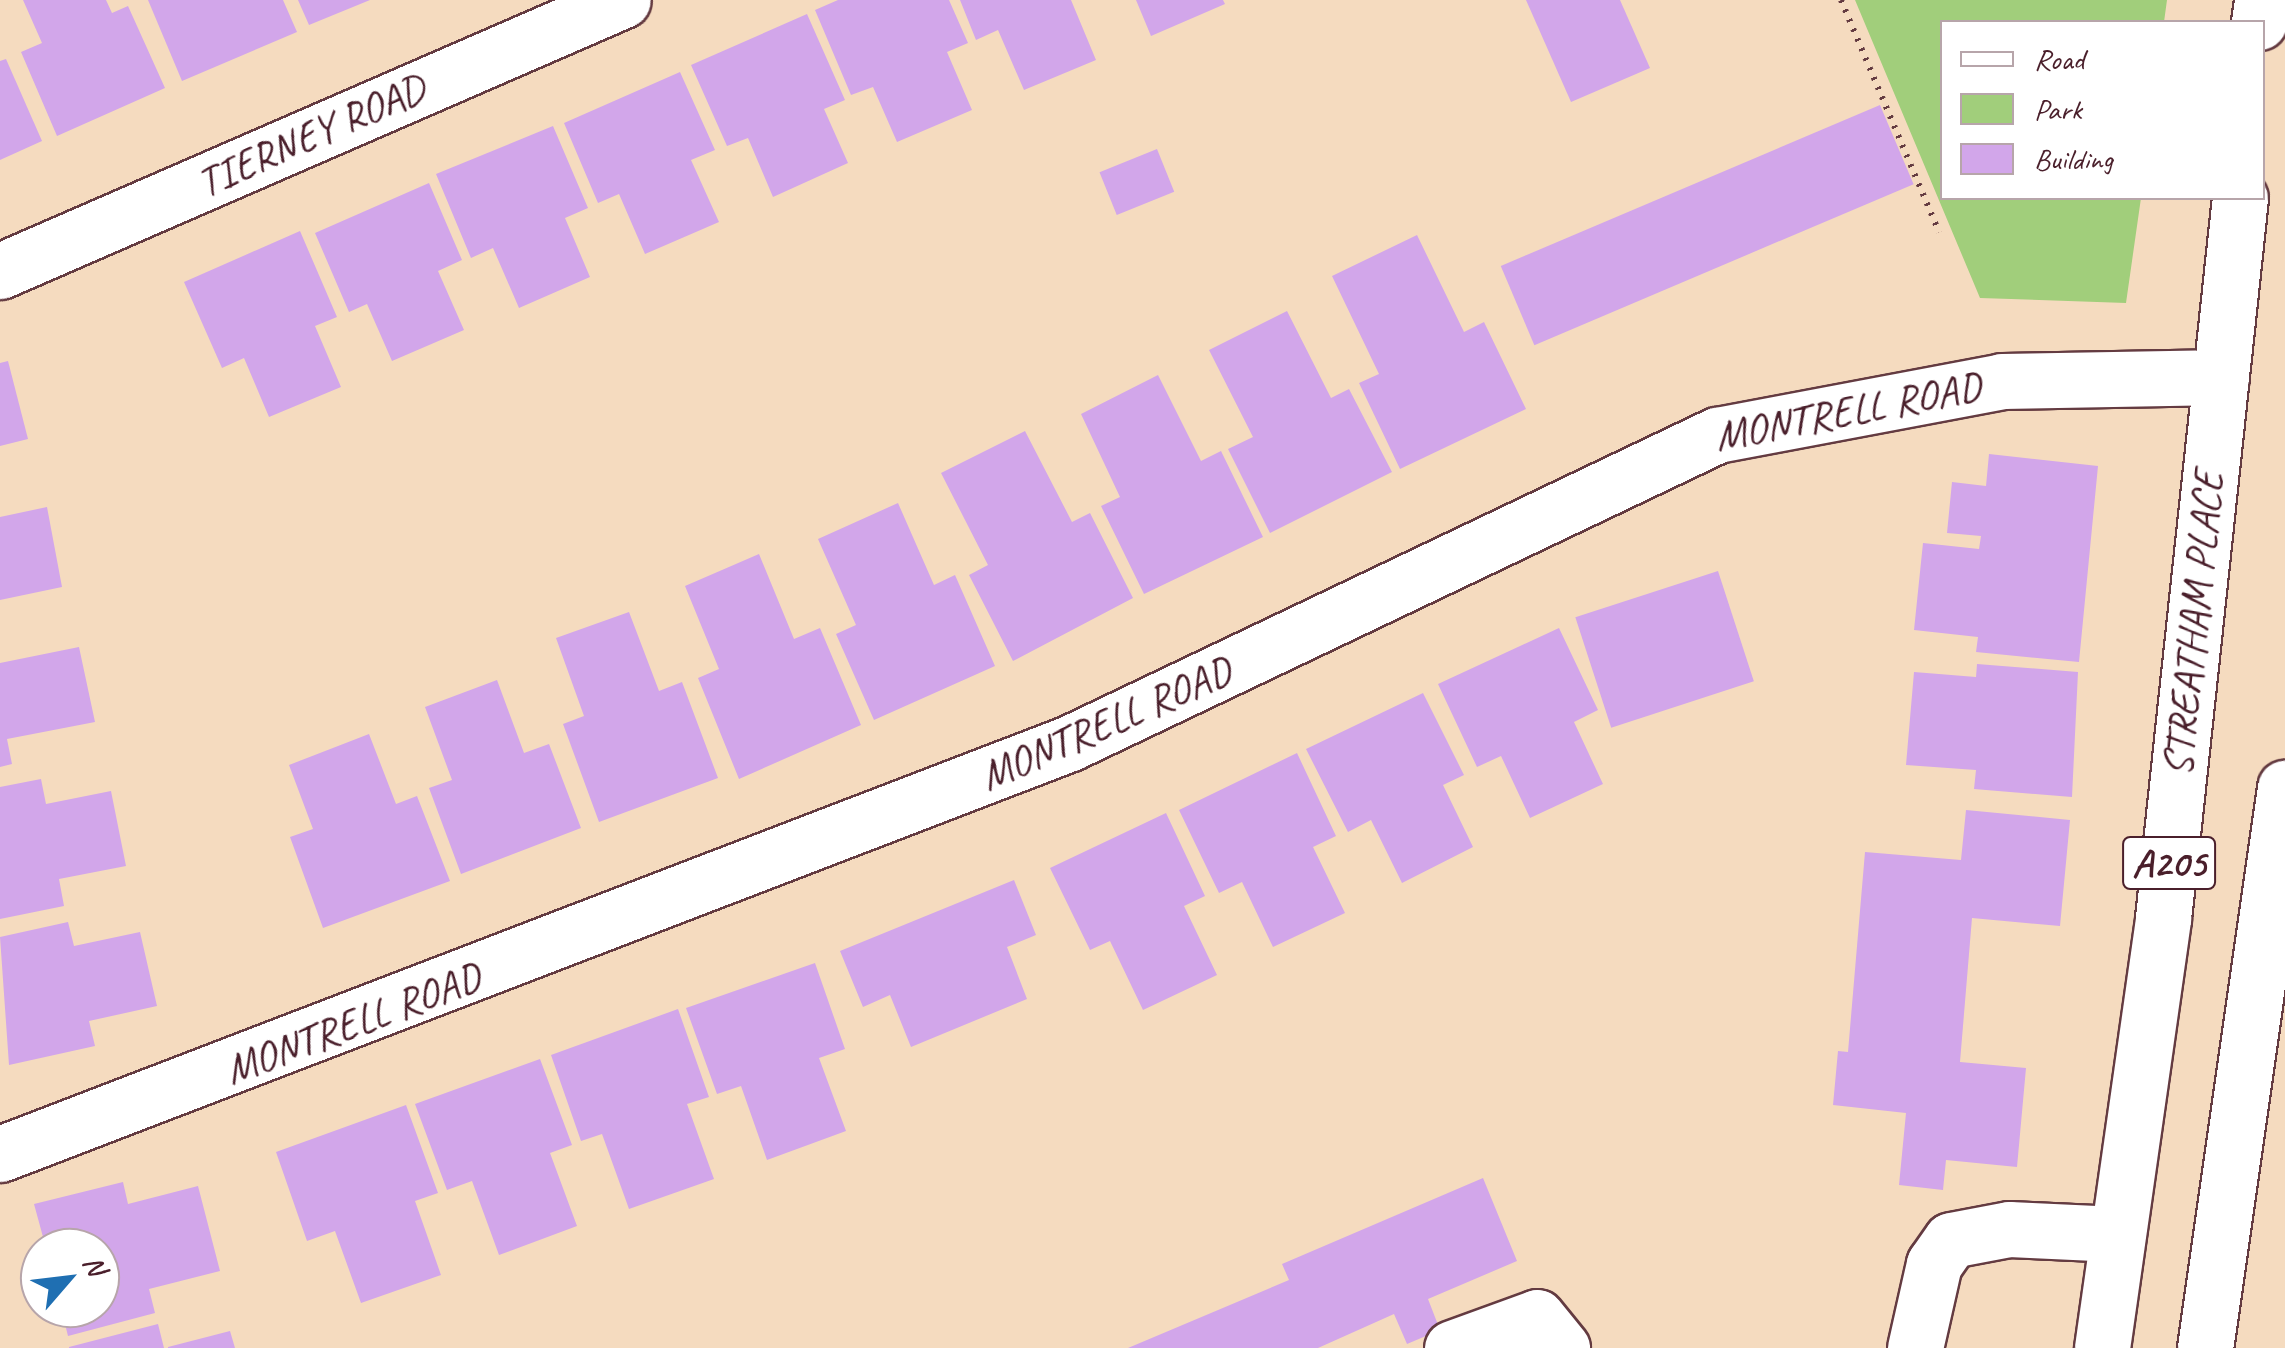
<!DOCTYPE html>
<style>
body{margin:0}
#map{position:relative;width:2285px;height:1348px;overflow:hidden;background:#f5dbbf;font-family:Caveat,sans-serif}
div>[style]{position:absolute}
.green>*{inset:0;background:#a1ce7b}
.building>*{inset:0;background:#d2a6ea;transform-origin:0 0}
.path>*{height:6px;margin-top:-3px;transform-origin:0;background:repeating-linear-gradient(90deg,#643b41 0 2.5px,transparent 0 10.5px)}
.roads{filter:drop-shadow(2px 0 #643b41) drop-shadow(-2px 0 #643b41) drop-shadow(0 2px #643b41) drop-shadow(0 -2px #643b41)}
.minor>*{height:55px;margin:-27.5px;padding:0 27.5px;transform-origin:27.5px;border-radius:27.5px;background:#fff}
.highway>*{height:55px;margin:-27.5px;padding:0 27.5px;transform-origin:27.5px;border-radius:27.5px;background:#fff}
span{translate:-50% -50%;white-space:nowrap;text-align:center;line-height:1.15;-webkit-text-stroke:10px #fff;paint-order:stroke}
.shield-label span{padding:2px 8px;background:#fff;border:2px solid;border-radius:8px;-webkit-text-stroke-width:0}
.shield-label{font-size:40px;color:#4a1f2b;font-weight:700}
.street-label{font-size:42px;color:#4a1f2b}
.legend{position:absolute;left:1940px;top:20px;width:325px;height:180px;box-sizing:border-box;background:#fff;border:2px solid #b7a5aa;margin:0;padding:12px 18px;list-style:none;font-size:30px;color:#4a1f2b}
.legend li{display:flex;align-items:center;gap:20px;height:50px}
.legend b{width:50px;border:2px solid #b7a5aa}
.north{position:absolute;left:20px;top:1228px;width:100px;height:100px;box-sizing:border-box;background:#fff;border:2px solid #b7a5aa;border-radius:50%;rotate:62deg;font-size:28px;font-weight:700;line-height:40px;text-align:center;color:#4a1f2b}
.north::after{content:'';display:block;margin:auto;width:35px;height:45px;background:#1f6fb2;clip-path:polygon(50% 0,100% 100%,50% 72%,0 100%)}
</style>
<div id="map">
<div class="green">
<div style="clip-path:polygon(1855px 0,2167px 0,2164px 22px,1942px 22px,1942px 198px,2141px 198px,2126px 303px,1980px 298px)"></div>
</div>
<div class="building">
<div style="clip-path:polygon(23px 0,106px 0,112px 13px,128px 6px,165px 88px,57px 136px,21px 52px,42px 43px)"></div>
<div style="clip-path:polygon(148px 0,283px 0,297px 32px,182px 81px)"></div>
<div style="clip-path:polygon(298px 0,370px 0,309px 25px)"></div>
<div style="clip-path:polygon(838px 0,949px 0,968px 43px,947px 52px,972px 110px,897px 142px,873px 87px,851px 95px,815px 10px)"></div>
<div style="clip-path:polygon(960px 0,1071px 0,1096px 60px,1024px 90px,998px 30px,976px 40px)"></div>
<div style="clip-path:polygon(1136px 0,1223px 0,1225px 4px,1151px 36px)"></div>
<div style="clip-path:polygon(1526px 0,1620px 0,1650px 68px,1571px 102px)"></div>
<div style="clip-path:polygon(807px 14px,845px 100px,824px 109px,848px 163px,773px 197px,748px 138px,727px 146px,691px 65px)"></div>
<div style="clip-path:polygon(6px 59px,42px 141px,0 160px,0 61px)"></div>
<div style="clip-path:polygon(680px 72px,715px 150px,691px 160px,719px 222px,645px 254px,619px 194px,598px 203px,564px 123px)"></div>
<div style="left:1880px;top:105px;width:86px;height:412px;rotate:67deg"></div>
<div style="clip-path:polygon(553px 126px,588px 208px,565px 218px,590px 277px,519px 308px,493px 248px,471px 258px,436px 174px)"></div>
<div style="left:1157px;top:149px;width:46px;height:62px;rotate:68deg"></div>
<div style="clip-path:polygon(429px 183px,462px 260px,438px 271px,464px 330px,392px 361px,367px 304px,349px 312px,315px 233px)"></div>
<div style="clip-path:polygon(300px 231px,337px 317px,315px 326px,341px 387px,269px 417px,244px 358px,222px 368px,184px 282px)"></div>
<div style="clip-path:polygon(1417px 235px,1464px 332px,1484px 322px,1526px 409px,1400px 469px,1359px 383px,1379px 374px,1332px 276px)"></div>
<div style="clip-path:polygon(1287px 311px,1331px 398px,1349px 389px,1392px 472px,1270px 533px,1228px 449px,1253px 437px,1209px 350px)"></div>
<div style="clip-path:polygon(8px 361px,28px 439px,0 446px,0 363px)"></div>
<div style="clip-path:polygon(1158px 375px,1201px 461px,1221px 451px,1263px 537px,1144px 594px,1101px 506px,1120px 497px,1081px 414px)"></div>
<div style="clip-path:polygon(1025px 431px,1072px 522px,1090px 513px,1133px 598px,1013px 661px,969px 575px,988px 565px,941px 473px)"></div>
<div style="clip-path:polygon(1989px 454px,2098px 466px,2079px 662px,1976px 652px,1978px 637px,1914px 630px,1923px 543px,1979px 549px,1981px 536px,1947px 533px,1952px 482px,1986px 486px)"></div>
<div style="clip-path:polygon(898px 503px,934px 585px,955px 575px,995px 666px,874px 720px,836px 634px,856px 625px,818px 539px)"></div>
<div style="clip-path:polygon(47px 507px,62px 587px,0 600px,0 517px)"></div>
<div style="clip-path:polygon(759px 554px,794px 639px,820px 628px,861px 725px,739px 779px,698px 678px,719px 669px,685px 586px)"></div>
<div style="left:1718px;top:571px;width:116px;height:150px;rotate:72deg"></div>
<div style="clip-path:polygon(629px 612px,659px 691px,682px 682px,718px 778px,599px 822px,563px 724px,584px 716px,556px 638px)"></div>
<div style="clip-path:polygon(1559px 628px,1598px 710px,1574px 722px,1603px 784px,1530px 818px,1501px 756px,1477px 767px,1438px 684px)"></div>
<div style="clip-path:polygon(79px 647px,95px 722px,7px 739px,12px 764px,0 767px,0 663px)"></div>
<div style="clip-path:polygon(1977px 664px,2078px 672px,2072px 797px,1974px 789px,1976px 770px,1906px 765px,1914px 672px,1976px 677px)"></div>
<div style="clip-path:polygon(497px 680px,524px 753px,549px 744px,581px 828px,461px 874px,429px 788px,452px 780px,425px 707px)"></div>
<div style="clip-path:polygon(1423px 693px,1464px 775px,1443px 785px,1473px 847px,1402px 883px,1371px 820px,1348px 832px,1306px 749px)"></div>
<div style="clip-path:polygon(369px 734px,396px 804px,417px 796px,450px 881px,323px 928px,290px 837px,313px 829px,289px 765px)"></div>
<div style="clip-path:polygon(1297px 753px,1336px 836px,1313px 847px,1345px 913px,1273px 947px,1242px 882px,1219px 893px,1179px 810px)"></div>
<div style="clip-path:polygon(41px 779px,46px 804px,111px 791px,126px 866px,59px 879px,64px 906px,0 919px,0 787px)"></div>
<div style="clip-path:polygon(1966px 810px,2070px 820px,2060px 926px,1972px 918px,1960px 1062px,2026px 1068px,2017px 1167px,1946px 1160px,1943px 1190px,1899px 1185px,1906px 1113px,1833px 1105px,1838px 1051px,1848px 1052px,1865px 852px,1961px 860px)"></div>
<div style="clip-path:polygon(1166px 813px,1205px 896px,1184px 906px,1217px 975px,1143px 1010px,1110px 941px,1090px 950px,1050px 868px)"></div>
<div style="clip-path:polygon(1014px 880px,1036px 935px,1007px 947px,1027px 999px,911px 1047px,890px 995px,863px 1007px,840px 951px)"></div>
<div style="clip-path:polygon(68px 922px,74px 946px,140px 932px,157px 1006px,89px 1021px,95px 1046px,9px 1065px,0 937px)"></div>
<div style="clip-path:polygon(815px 963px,845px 1049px,819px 1058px,846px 1131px,767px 1160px,741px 1086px,717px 1094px,686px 1008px)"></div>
<div style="clip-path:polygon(678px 1009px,709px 1097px,687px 1104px,714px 1179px,629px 1209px,602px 1134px,581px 1141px,551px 1055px)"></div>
<div style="clip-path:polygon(540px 1059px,572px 1145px,550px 1153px,577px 1226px,499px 1255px,472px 1181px,447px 1190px,415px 1104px)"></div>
<div style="clip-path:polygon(406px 1105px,438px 1193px,415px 1201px,441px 1275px,361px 1303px,335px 1231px,307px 1241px,276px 1152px)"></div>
<div style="clip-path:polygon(1483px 1178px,1517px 1261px,1428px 1299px,1440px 1330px,1407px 1344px,1394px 1314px,1318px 1348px,1128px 1348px,1289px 1280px,1282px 1264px)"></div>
<div style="clip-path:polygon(123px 1182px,128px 1204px,198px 1186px,220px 1271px,149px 1289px,155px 1313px,68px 1336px,61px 1308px,100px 1308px,100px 1248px,46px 1248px,34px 1204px)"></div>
<div style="clip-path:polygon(158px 1324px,164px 1348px,69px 1348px,69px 1347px)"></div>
<div style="clip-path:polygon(230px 1331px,235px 1348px,168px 1348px,168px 1347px)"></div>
</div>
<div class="path">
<div style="left:1841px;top:0;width:252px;rotate:67.1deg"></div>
</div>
<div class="roads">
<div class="minor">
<div style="left:0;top:271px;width:679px;rotate:-23.51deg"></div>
<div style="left:0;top:1154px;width:1146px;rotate:-21.01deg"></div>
<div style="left:1070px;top:743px;width:717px;rotate:-25.46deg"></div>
<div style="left:1717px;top:435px;width:290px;rotate:-10.7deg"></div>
<div style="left:2002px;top:381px;width:219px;rotate:-1deg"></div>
<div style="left:1452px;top:1348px;width:90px;rotate:-20deg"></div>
<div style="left:1537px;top:1317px;width:40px;rotate:51deg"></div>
<div style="left:1915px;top:1348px;width:86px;rotate:-77.3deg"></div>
<div style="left:1934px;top:1264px;width:29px;rotate:-55deg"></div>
<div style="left:1951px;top:1240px;width:59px;rotate:-10.7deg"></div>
<div style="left:2009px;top:1229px;width:108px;rotate:2.7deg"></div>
</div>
<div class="highway">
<div style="left:2259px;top:22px;width:22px;rotate:-82deg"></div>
<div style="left:2102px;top:1348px;width:434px;rotate:-81.9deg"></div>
<div style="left:2163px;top:918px;width:724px;rotate:-83.9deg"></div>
<div style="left:2205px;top:1348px;width:566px;rotate:-81.87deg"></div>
</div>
</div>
<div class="shield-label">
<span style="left:2169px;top:863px">A205</span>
</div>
<div class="street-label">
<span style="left:311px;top:136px;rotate:-24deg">TIERNEY ROAD</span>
<span style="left:1848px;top:412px;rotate:-11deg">MONTRELL ROAD</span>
<span style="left:2194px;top:624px;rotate:-84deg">STREATHAM PLACE</span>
<span style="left:1106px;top:724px;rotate:-24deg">MONTRELL ROAD</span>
<span style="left:353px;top:1024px;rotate:-21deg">MONTRELL ROAD</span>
</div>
<ul class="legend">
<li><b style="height:12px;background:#fff"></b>Road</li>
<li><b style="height:28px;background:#a1ce7b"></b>Park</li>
<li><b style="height:28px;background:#d2a6ea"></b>Building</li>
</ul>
<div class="north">N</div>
</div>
